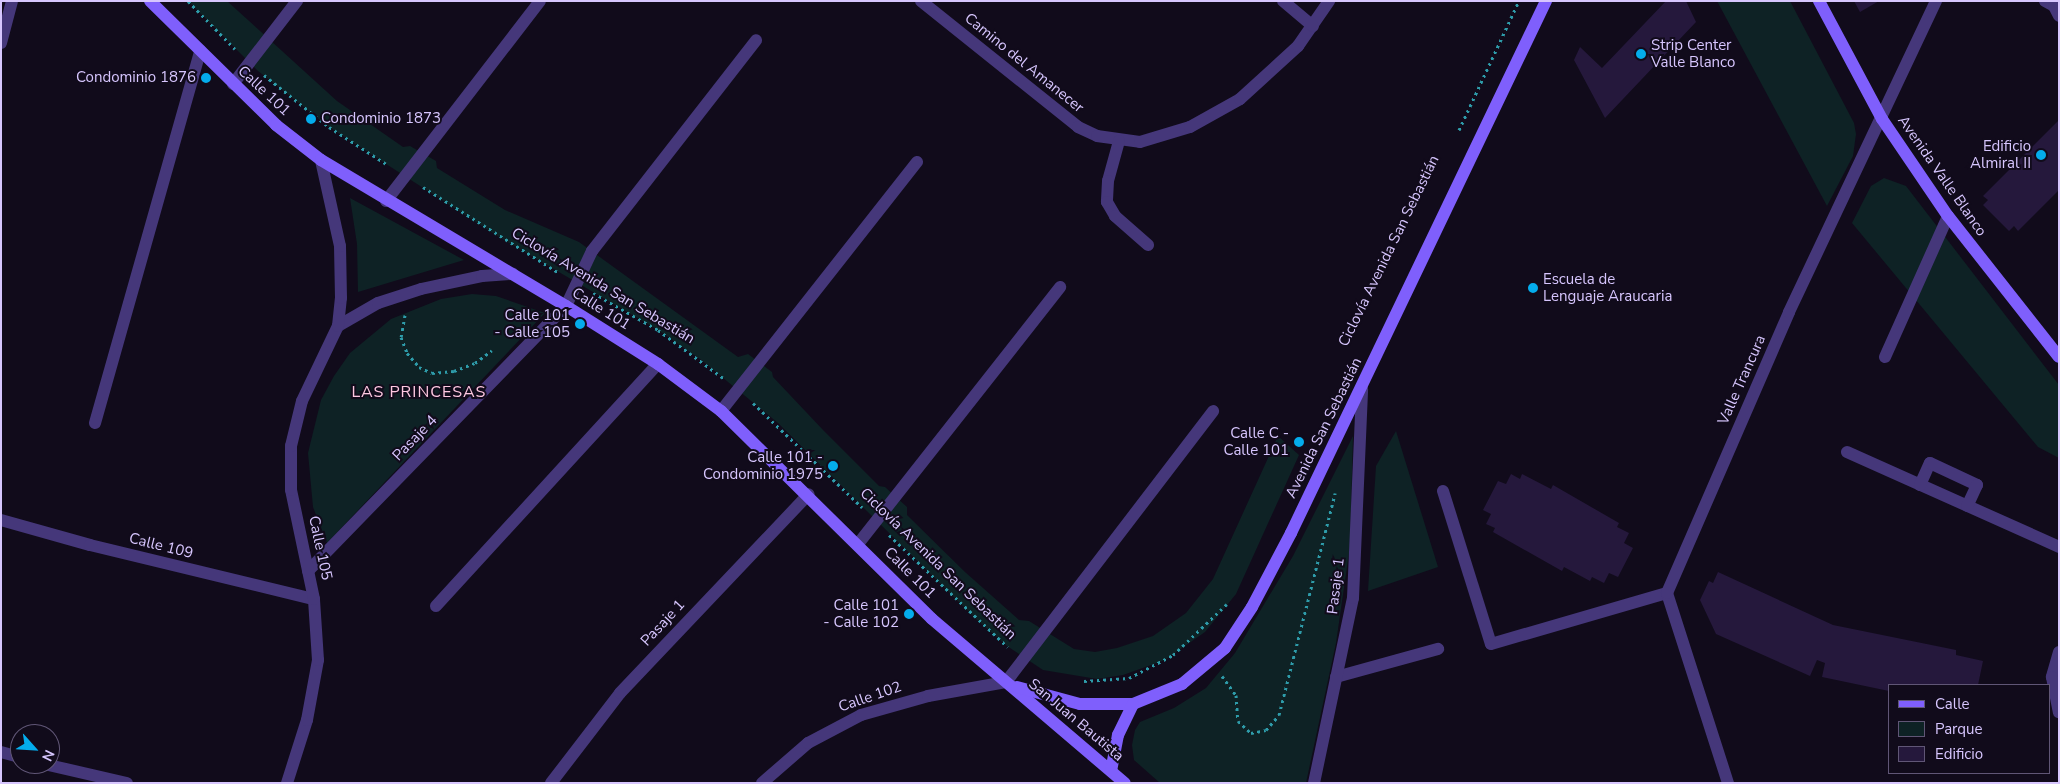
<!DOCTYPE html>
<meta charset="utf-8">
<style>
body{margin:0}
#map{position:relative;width:2060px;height:784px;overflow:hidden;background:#110b1b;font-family:"Nunito Sans",sans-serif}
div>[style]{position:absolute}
.green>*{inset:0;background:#0e2225}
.building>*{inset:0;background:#25183c}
.path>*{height:3px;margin-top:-1.5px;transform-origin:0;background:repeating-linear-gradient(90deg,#2e9caa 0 2.5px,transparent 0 6.5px)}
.lane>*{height:12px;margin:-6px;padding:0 6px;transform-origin:6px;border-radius:6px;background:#45377a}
.street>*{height:12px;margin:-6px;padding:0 6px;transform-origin:6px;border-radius:6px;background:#45377a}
.secondary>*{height:12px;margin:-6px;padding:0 6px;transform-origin:6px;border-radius:6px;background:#7f5ffc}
.dots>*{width:14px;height:14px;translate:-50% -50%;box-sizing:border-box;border:2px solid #110b1b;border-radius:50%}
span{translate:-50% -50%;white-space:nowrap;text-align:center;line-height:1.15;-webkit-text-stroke:4px #110b1b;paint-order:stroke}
.poi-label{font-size:15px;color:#d7c6fe}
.left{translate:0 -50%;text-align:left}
.right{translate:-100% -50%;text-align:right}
.street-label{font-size:15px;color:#d7c6fe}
.neighbourhood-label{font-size:16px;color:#fec8e1;letter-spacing:1px}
.frame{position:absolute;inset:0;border:2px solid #d7c6fe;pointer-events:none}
.legend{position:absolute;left:1888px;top:684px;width:162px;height:90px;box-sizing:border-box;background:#110b1b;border:1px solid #605676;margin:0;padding:6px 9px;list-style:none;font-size:15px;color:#d7c6fe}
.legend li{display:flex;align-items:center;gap:10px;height:25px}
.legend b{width:25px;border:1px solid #605676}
.north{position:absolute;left:10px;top:724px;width:50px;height:50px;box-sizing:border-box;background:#110b1b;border:1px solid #605676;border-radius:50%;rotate:116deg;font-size:14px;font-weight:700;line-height:20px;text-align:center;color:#d7c6fe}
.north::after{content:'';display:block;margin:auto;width:18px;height:22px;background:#04acec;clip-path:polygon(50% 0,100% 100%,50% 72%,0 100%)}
</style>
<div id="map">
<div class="green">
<div style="clip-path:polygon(188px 1px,227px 1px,337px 101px,403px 147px,410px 146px,436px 161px,437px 168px,505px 210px,579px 242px,738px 357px,748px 354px,772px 372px,773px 377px,824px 431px,879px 486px,885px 487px,907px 507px,907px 515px,965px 572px,1019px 620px,1029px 621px,1074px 649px,1095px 652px,1117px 648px,1153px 636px,1186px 613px,1213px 579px,1278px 436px,1299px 455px,1236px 594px,1205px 632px,1165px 660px,1123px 675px,1097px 679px,1043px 670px,1007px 646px,976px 619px,778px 423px,700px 359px,658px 330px,499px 237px,329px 127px,258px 71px)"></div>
<div style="clip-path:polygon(1717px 1px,1790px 1px,1854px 123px,1856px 134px,1853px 156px,1827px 206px)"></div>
<div style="clip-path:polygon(1884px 178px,1906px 186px,2059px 385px,2059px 458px,2038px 447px,1852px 223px,1871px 186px)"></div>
<div style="clip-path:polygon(350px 198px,464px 260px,358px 292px,357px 244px)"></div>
<div style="clip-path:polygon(472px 294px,496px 296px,545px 313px,327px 543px,313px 507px,308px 453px,321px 400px,334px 376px,350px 353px,391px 319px,441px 299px)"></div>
<div style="clip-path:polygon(1396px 431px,1438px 567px,1368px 591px,1376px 466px)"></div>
<div style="clip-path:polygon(1353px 436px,1350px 546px,1336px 643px,1306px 783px,1160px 783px,1134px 760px,1132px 745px,1135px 730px,1140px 722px,1174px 708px,1206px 688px,1235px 653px,1293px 556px)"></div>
</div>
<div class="building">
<div style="clip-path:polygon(1666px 1px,1686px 1px,1696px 22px,1605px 118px,1574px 60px,1580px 47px,1602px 68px)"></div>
<div style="clip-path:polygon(1854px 1px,1879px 1px,1860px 12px)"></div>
<div style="clip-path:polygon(2059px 120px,2059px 190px,2018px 231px,2014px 226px,2009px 231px,1983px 205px,1988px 200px,1983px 196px)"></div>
<div style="clip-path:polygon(1511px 474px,1520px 479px,1522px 474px,1551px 489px,1553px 485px,1619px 523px,1617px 527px,1629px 533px,1624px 543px,1633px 548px,1618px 577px,1609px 573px,1604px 583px,1592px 577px,1590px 581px,1564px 567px,1562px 571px,1493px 532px,1495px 528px,1486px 524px,1491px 514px,1483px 510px,1498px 481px,1506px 484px)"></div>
<div style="clip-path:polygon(1718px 572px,1833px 625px,1956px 650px,1956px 655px,1983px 661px,1978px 685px,1889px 685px,1889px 691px,1822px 677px,1825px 663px,1817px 660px,1810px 676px,1716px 634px,1700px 600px,1709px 581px,1713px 583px)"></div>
</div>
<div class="path">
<div style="left:188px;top:1px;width:67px;rotate:45.6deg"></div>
<div style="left:264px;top:75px;width:83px;rotate:38.7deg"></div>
<div style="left:329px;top:127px;width:70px;rotate:32.8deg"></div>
<div style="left:1459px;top:130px;width:142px;rotate:-65.1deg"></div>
<div style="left:423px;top:187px;width:161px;rotate:32.3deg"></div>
<div style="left:593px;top:293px;width:75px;rotate:29.6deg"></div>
<div style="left:658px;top:330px;width:81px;rotate:36.4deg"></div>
<div style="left:405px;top:315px;width:22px;rotate:100deg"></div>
<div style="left:401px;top:337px;width:17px;rotate:69deg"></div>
<div style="left:407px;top:353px;width:18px;rotate:49deg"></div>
<div style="left:419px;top:367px;width:14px;rotate:25deg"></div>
<div style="left:432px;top:373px;width:22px;rotate:-5deg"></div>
<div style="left:454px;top:371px;width:22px;rotate:-21deg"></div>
<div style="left:475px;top:363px;width:21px;rotate:-37deg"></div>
<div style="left:753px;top:403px;width:151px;rotate:43.7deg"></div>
<div style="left:889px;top:535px;width:163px;rotate:43.3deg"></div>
<div style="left:1222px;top:676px;width:24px;rotate:54deg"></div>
<div style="left:1236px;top:695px;width:26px;rotate:86deg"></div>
<div style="left:1238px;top:721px;width:18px;rotate:43deg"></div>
<div style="left:1251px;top:733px;width:15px;rotate:-11deg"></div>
<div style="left:1266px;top:730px;width:20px;rotate:-49deg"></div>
<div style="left:1279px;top:715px;width:229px;rotate:-75.8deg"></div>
<div style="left:1084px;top:681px;width:45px;rotate:-3.8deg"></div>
<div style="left:1129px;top:678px;width:50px;rotate:-27.6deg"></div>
<div style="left:1173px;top:655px;width:74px;rotate:-43.4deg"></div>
</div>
<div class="lane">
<div style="left:1443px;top:491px;width:160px;rotate:72.6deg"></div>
<div style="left:1491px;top:644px;width:183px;rotate:-16.2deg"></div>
</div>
<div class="street">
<div style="left:921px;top:1px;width:201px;rotate:38.7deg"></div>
<div style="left:1078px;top:127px;width:21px;rotate:25deg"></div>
<div style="left:1097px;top:136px;width:43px;rotate:7.9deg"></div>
<div style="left:1140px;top:142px;width:52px;rotate:-16.7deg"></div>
<div style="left:1190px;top:127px;width:57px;rotate:-29.2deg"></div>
<div style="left:1240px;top:99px;width:79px;rotate:-42.4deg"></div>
<div style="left:1298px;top:46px;width:55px;rotate:-55.4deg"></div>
<div style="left:1283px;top:1px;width:39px;rotate:40deg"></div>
<div style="left:2045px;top:1px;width:10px;rotate:29deg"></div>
<div style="left:2054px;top:6px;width:11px;rotate:63deg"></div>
<div style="left:1px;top:43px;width:43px;rotate:-75.3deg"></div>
<div style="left:233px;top:84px;width:105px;rotate:-52.4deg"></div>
<div style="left:1119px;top:141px;width:41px;rotate:105.4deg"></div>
<div style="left:1108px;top:181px;width:21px;rotate:93deg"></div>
<div style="left:1107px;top:202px;width:16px;rotate:60deg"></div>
<div style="left:1115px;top:216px;width:44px;rotate:41.3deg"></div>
<div style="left:386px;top:201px;width:252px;rotate:-52.4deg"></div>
<div style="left:338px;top:326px;width:46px;rotate:-29.9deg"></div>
<div style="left:378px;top:303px;width:45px;rotate:-18deg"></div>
<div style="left:421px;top:289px;width:62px;rotate:-12deg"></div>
<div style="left:482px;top:276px;width:31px;rotate:-4deg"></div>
<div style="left:1885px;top:357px;width:154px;rotate:-65.9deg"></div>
<div style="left:721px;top:411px;width:317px;rotate:-51.8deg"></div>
<div style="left:95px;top:423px;width:387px;rotate:-74.2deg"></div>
<div style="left:1847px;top:452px;width:232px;rotate:24.1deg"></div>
<div style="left:1920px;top:485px;width:24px;rotate:-66deg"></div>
<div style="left:1930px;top:463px;width:52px;rotate:25.1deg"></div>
<div style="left:1977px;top:485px;width:23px;rotate:115deg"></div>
<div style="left:1px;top:520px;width:92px;rotate:15.7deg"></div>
<div style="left:90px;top:545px;width:230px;rotate:13.6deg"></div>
<div style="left:858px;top:544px;width:327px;rotate:-51.8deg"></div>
<div style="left:308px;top:571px;width:370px;rotate:-45.8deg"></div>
<div style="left:566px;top:306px;width:61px;rotate:-64.7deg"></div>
<div style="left:592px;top:251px;width:267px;rotate:-52.1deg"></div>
<div style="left:436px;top:606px;width:328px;rotate:-47.5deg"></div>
<div style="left:2059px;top:652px;width:26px;rotate:106deg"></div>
<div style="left:2052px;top:677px;width:36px;rotate:79deg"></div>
<div style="left:1336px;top:677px;width:106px;rotate:-15.4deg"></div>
<div style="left:1px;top:752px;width:20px;rotate:15deg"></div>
<div style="left:44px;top:764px;width:85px;rotate:12.9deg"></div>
<div style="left:287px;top:783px;width:66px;rotate:-72.4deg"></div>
<div style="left:307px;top:720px;width:61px;rotate:-79.6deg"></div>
<div style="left:318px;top:660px;width:61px;rotate:-93.8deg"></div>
<div style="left:314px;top:599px;width:111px;rotate:-101.9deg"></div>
<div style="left:291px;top:490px;width:44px;rotate:-90deg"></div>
<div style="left:291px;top:446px;width:46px;rotate:-76.3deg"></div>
<div style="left:302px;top:401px;width:83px;rotate:-64.4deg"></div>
<div style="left:338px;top:326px;width:28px;rotate:-84deg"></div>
<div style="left:341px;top:298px;width:52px;rotate:-91.1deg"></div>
<div style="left:340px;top:246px;width:88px;rotate:-102.5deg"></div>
<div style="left:551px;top:783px;width:113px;rotate:-52.5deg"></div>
<div style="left:620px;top:693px;width:274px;rotate:-46.5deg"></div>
<div style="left:762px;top:783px;width:61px;rotate:-41deg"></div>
<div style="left:808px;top:743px;width:60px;rotate:-27.8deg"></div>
<div style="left:861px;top:715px;width:70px;rotate:-15.8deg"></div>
<div style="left:928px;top:696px;width:79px;rotate:-10.2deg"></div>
<div style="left:1006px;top:682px;width:341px;rotate:-52.6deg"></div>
<div style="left:1314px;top:783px;width:189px;rotate:-78.1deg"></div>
<div style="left:1353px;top:598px;width:209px;rotate:-87.5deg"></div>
<div style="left:1728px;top:783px;width:200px;rotate:-107.8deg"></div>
<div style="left:1667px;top:593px;width:306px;rotate:-66.5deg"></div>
<div style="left:1789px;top:312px;width:344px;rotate:-64.7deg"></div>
</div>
<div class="secondary">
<div style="left:150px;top:1px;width:177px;rotate:44.5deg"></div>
<div style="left:276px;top:125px;width:57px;rotate:37.9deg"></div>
<div style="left:321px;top:160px;width:285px;rotate:30.8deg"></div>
<div style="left:566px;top:306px;width:109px;rotate:32.2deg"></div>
<div style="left:658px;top:364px;width:79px;rotate:36.7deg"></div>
<div style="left:721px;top:411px;width:296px;rotate:44.6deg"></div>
<div style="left:932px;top:619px;width:253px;rotate:40.4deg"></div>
<div style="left:1819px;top:1px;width:134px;rotate:61.9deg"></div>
<div style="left:1882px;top:119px;width:117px;rotate:55.8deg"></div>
<div style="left:1948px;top:216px;width:179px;rotate:51.8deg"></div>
<div style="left:1017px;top:687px;width:65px;rotate:15.1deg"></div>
<div style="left:1080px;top:704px;width:53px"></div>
<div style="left:1133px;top:704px;width:53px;rotate:-22.2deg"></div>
<div style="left:1182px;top:684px;width:56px;rotate:-39.9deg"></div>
<div style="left:1225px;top:648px;width:49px;rotate:-56.6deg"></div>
<div style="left:1252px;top:607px;width:84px;rotate:-62.2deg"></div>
<div style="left:1291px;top:533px;width:590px;rotate:-64.39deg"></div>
<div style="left:1111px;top:771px;width:37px;rotate:-79deg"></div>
<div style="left:1118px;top:735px;width:34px;rotate:-64deg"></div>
</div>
<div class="dots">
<div style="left:1641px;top:54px;background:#04acec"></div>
<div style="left:206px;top:78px;background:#04acec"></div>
<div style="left:311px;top:119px;background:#04acec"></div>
<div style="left:2041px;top:155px;background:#04acec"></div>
<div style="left:1533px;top:288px;background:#04acec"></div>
<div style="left:580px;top:324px;background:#04acec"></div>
<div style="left:1299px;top:442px;background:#04acec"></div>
<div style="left:833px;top:466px;background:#04acec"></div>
<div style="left:909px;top:614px;background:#04acec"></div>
</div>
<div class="poi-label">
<span class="left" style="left:1651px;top:54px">Strip Center<br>Valle Blanco</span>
<span class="right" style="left:196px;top:78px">Condominio 1876</span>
<span class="left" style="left:321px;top:119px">Condominio 1873</span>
<span class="right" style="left:2031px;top:155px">Edificio<br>Almiral II</span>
<span class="left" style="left:1543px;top:288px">Escuela de<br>Lenguaje Araucaria</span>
<span class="right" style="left:570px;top:324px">Calle 101<br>- Calle 105</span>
<span class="right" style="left:1289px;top:442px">Calle C -<br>Calle 101</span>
<span class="right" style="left:823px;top:466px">Calle 101 -<br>Condominio 1975</span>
<span class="right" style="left:899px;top:614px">Calle 101<br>- Calle 102</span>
</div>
<div class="street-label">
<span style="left:1024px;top:63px;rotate:39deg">Camino del Amanecer</span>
<span style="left:264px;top:91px;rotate:43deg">Calle 101</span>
<span style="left:1942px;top:176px;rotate:55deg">Avenida Valle Blanco</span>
<span style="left:1389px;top:251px;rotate:-64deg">Ciclovía Avenida San Sebastián</span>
<span style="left:603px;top:286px;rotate:31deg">Ciclovía Avenida San Sebastián</span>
<span style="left:601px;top:309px;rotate:32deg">Calle 101</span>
<span style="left:1742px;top:380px;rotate:-66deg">Valle Trancura</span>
<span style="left:1324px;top:428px;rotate:-64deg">Avenida San Sebastián</span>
<span style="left:415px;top:438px;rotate:-46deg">Pasaje 4</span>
<span style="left:161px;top:546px;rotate:14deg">Calle 109</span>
<span style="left:320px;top:548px;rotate:78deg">Calle 105</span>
<span style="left:938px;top:564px;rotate:44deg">Ciclovía Avenida San Sebastián</span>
<span style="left:910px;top:573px;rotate:45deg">Calle 101</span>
<span style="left:1336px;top:586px;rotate:-83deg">Pasaje 1</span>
<span style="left:663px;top:623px;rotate:-47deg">Pasaje 1</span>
<span style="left:870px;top:697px;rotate:-19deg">Calle 102</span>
<span style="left:1076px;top:720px;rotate:40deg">San Juan Bautista</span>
</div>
<div class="neighbourhood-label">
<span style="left:419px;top:392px">LAS PRINCESAS</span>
</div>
<div class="frame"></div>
<ul class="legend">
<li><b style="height:6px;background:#7f5ffc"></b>Calle</li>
<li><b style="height:14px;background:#0e2225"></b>Parque</li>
<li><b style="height:14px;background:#25183c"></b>Edificio</li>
</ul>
<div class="north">N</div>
</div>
